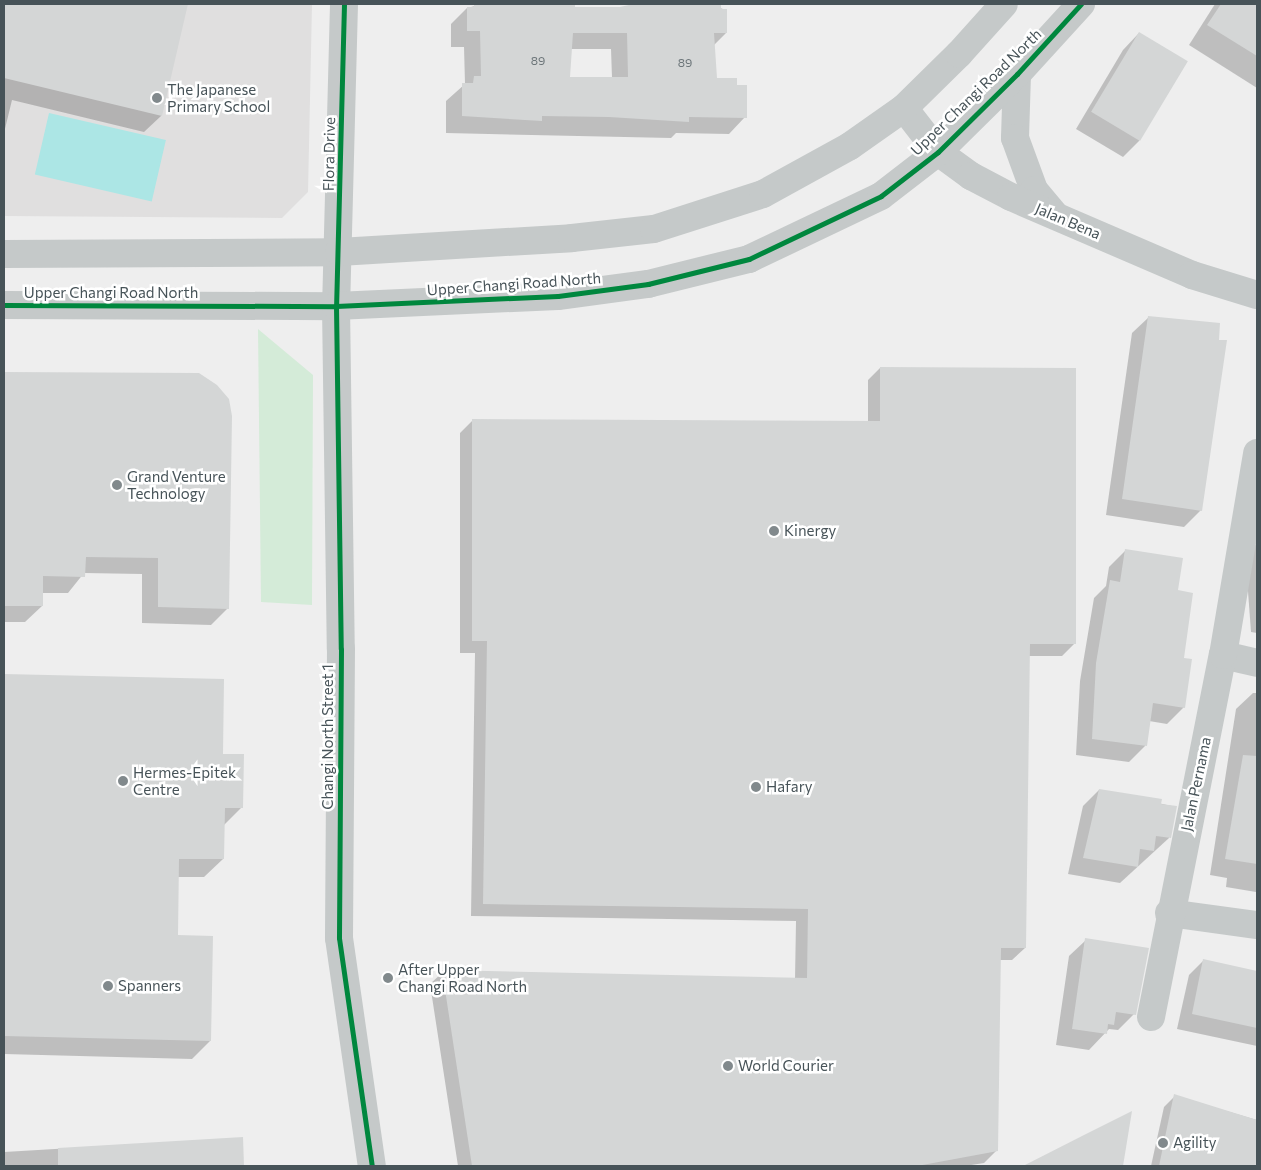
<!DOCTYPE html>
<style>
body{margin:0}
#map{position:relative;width:1261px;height:1170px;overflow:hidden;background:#eee;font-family:Commissioner,sans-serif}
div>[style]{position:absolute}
.education>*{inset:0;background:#e0dfdf}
.green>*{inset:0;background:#d4ebd8}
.water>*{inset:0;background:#ace6e5;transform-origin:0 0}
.shadow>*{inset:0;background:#0003}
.building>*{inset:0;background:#d4d6d6;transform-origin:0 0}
.minor>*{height:28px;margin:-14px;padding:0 14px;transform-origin:14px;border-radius:14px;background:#c5c9c9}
.cycleway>*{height:5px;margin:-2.5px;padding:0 2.5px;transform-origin:2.5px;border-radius:2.5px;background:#00873e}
.dots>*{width:14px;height:14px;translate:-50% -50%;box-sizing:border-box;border:2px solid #fff;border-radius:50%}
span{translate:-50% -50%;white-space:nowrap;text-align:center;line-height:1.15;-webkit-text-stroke:5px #fff;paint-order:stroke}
.number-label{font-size:12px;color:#6c7579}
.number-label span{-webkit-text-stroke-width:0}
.poi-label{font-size:15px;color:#475358}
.left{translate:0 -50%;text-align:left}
.street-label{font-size:15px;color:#475358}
.frame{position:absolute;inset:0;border:5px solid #475358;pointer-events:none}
</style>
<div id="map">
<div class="education">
<div style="clip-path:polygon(4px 4px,312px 4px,308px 192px,282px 218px,4px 216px)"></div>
</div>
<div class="green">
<div style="clip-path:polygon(258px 329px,313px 375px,312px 605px,261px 602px)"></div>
</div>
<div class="water">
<div style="left:49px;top:113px;width:120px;height:63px;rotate:13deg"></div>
</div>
<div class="shadow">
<div style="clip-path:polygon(4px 4px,187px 4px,161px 116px,144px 132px,12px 100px,4px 133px)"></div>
<div style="clip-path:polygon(evenodd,483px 4px,562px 4px,573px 8px,628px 7px,632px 4px,708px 4px,726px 10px,726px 33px,714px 45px,716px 80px,736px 86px,745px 117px,729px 134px,676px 133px,671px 138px,446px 133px,446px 101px,465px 84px,464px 47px,451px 47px,451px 24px,467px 8px,483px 4px,571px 49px,611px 49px,612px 78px,569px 78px,571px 49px)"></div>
<div style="clip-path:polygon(1215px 4px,1257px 4px,1257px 88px,1189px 45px)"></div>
<div style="clip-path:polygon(1139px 33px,1139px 141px,1123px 157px,1076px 129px,1123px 50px)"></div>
<div style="clip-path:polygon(1149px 317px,1201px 510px,1184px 527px,1106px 515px,1132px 333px)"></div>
<div style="clip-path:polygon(880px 368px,1075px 643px,1062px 656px,1028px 656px,1025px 948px,1012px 960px,1000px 960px,997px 1150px,984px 1163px,965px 1166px,458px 1166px,430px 984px,443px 972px,795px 979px,796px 921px,471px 916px,475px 653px,460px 653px,460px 433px,473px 420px,868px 422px,868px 380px)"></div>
<div style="clip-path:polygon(4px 374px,198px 374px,228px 608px,211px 625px,142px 623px,142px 574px,84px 573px,68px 593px,42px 593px,42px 606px,25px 622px,4px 622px)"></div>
<div style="clip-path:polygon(1257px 543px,1257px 633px,1251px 632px,1247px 578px,1252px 549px)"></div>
<div style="clip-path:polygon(1125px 551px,1176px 592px,1184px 707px,1167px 724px,1149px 721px,1145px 746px,1129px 762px,1076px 755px,1080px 681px,1094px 598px,1106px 586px,1109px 567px)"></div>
<div style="clip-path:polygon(4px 676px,223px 680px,222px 755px,241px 808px,223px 826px,223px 859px,204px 877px,177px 877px,176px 936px,210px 1041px,192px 1059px,4px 1054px)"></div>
<div style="clip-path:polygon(1253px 693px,1257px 693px,1256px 892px,1226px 887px,1227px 878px,1210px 875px,1236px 709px)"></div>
<div style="clip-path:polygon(1099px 790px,1176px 807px,1169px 838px,1120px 883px,1068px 874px,1083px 806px)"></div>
<div style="clip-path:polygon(1086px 940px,1134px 1014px,1118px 1030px,1109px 1029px,1089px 1050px,1056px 1045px,1069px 956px)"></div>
<div style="clip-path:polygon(1204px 960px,1257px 972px,1257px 1046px,1177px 1029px,1189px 975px)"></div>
<div style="clip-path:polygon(1175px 1096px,1257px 1120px,1257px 1166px,1151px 1166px,1164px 1107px)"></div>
<div style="clip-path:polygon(1130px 1113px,1122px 1166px,1026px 1166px)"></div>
<div style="clip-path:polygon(241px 1138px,243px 1166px,4px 1166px,4px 1152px)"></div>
</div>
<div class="building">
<div style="clip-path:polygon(4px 4px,188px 4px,162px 116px,4px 78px)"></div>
<div style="clip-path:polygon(evenodd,474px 4px,575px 4px,575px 7px,620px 7px,633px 4px,721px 5px,721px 9px,727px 9px,727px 33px,714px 33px,717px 78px,737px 78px,737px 85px,747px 85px,747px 118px,689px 117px,689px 122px,609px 117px,542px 116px,542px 121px,462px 116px,462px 83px,473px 83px,474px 76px,481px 76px,480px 31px,467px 31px,467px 7px,474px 7px,474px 4px,573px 33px,627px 33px,628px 77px,570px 77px,573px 33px)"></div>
<div style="clip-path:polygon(1221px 4px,1257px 4px,1257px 56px,1207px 25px)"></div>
<div style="left:1139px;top:32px;width:57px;height:93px;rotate:31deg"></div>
<div style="clip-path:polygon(1148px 316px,1220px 323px,1219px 340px,1227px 340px,1202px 511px,1122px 499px)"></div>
<div style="clip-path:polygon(880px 367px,1076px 368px,1076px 644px,1030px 644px,1026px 948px,1001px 948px,998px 1151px,917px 1166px,472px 1166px,442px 970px,807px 978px,808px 909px,483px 904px,487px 641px,472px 641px,472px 419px,880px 421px)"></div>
<div style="clip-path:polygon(4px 372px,199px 373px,217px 385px,229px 399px,232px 416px,229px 609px,158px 607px,158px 558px,86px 557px,85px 577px,43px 576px,43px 606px,4px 606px)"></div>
<div style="clip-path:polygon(1125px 549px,1183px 558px,1178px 590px,1193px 593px,1184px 658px,1192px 659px,1185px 708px,1153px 703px,1147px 746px,1092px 739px,1096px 663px,1110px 580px,1120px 582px)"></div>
<div style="clip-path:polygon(4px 674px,224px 679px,223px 754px,244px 754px,243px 808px,225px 808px,224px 859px,179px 859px,178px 935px,213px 936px,211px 1041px,4px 1036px)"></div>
<div style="clip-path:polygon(1243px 755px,1257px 756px,1257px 864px,1225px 859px)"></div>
<div style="clip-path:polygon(1099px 789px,1162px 799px,1161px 804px,1177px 806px,1171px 838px,1156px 836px,1154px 851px,1140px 849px,1138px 867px,1083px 858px)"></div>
<div style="clip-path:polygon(1085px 938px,1149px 948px,1136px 1015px,1116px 1012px,1114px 1025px,1108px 1024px,1107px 1034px,1072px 1029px)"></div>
<div style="clip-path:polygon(1203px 959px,1257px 971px,1257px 1028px,1192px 1014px)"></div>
<div style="clip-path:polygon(1174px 1094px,1257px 1120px,1257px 1166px,1159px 1166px)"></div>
<div style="clip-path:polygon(1132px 1111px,1123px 1166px,1023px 1166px,1086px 1134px)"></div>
<div style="clip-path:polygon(243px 1137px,244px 1166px,58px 1166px,58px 1148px)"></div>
</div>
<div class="minor">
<div style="left:344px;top:4px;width:302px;rotate:91.5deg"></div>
<div style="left:336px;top:306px;width:343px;rotate:89.2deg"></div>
<div style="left:341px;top:649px;width:289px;rotate:90.4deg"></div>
<div style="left:339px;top:938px;width:230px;rotate:81.8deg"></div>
<div style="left:1017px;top:74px;width:64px;rotate:91.8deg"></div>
<div style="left:1015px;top:138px;width:55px;rotate:69.9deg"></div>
<div style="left:1034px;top:190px;width:31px;rotate:50deg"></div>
<div style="left:904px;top:108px;width:56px;rotate:52.3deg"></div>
<div style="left:938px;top:152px;width:41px;rotate:36deg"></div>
<div style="left:971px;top:176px;width:45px;rotate:27.7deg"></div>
<div style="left:1011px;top:197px;width:197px;rotate:23.3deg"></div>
<div style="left:1192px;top:275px;width:68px;rotate:17.1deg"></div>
<div style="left:4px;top:254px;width:335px;rotate:-0.3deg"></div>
<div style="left:339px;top:252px;width:233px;rotate:-3.4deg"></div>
<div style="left:572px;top:238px;width:82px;rotate:-6.3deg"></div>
<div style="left:654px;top:229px;width:114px;rotate:-17.8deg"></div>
<div style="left:763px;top:194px;width:99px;rotate:-28.9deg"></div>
<div style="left:850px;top:146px;width:66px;rotate:-35.1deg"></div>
<div style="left:904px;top:108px;width:77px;rotate:-44.5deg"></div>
<div style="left:959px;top:54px;width:67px;rotate:-48deg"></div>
<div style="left:4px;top:305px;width:332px;rotate:0.2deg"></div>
<div style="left:336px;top:306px;width:222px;rotate:-2.6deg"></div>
<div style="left:558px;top:296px;width:91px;rotate:-7.6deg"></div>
<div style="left:648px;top:284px;width:104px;rotate:-13.9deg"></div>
<div style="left:749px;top:259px;width:146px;rotate:-25.5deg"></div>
<div style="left:881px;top:196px;width:72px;rotate:-37.7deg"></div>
<div style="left:938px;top:152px;width:111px;rotate:-44.6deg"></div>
<div style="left:1017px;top:74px;width:95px;rotate:-47.6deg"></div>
<div style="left:1223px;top:655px;width:35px;rotate:13deg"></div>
<div style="left:1169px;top:913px;width:89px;rotate:7.8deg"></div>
<div style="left:1151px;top:1017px;width:369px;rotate:-78.8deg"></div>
<div style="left:1223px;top:655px;width:205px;rotate:-80.4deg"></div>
</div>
<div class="cycleway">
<div style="left:344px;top:4px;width:302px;rotate:91.5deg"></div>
<div style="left:336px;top:306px;width:343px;rotate:89.2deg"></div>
<div style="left:341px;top:649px;width:289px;rotate:90.4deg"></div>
<div style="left:339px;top:938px;width:230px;rotate:81.8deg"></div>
<div style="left:4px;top:305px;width:332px;rotate:0.2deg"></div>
<div style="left:336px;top:306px;width:222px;rotate:-2.6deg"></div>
<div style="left:558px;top:296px;width:91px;rotate:-7.6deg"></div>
<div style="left:648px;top:284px;width:104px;rotate:-13.9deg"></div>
<div style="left:749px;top:259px;width:146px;rotate:-25.5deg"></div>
<div style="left:881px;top:196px;width:72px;rotate:-37.7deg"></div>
<div style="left:938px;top:152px;width:111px;rotate:-44.6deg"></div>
<div style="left:1017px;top:74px;width:95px;rotate:-47.6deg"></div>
</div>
<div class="dots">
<div style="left:157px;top:98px;background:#81898c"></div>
<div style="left:117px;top:485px;background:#81898c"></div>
<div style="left:774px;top:531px;background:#81898c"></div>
<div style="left:123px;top:781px;background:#81898c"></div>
<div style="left:756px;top:787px;background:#81898c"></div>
<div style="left:388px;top:978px;background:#81898c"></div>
<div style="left:108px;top:986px;background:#81898c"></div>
<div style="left:728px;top:1066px;background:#81898c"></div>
<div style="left:1163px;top:1143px;background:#81898c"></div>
</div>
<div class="number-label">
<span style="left:538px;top:61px">89</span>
<span style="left:685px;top:63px">89</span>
</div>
<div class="poi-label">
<span class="left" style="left:167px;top:98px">The Japanese<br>Primary School</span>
<span class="left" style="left:127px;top:485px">Grand Venture<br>Technology</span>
<span class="left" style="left:784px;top:531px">Kinergy</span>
<span class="left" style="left:133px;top:781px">Hermes-Epitek<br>Centre</span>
<span class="left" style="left:766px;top:787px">Hafary</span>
<span class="left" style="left:398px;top:978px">After Upper<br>Changi Road North</span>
<span class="left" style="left:118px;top:986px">Spanners</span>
<span class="left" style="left:738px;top:1066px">World Courier</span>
<span class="left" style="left:1173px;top:1143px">Agility</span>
</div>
<div class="street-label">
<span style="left:976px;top:92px;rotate:-44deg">Upper Changi Road North</span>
<span style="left:329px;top:154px;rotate:-89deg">Flora Drive</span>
<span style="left:1068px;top:221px;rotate:23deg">Jalan Bena</span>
<span style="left:514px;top:284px;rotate:-4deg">Upper Changi Road North</span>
<span style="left:111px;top:293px">Upper Changi Road North</span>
<span style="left:328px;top:737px;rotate:-90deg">Changi North Street 1</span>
<span style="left:1196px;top:784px;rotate:-78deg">Jalan Pernama</span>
</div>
<div class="frame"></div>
</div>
